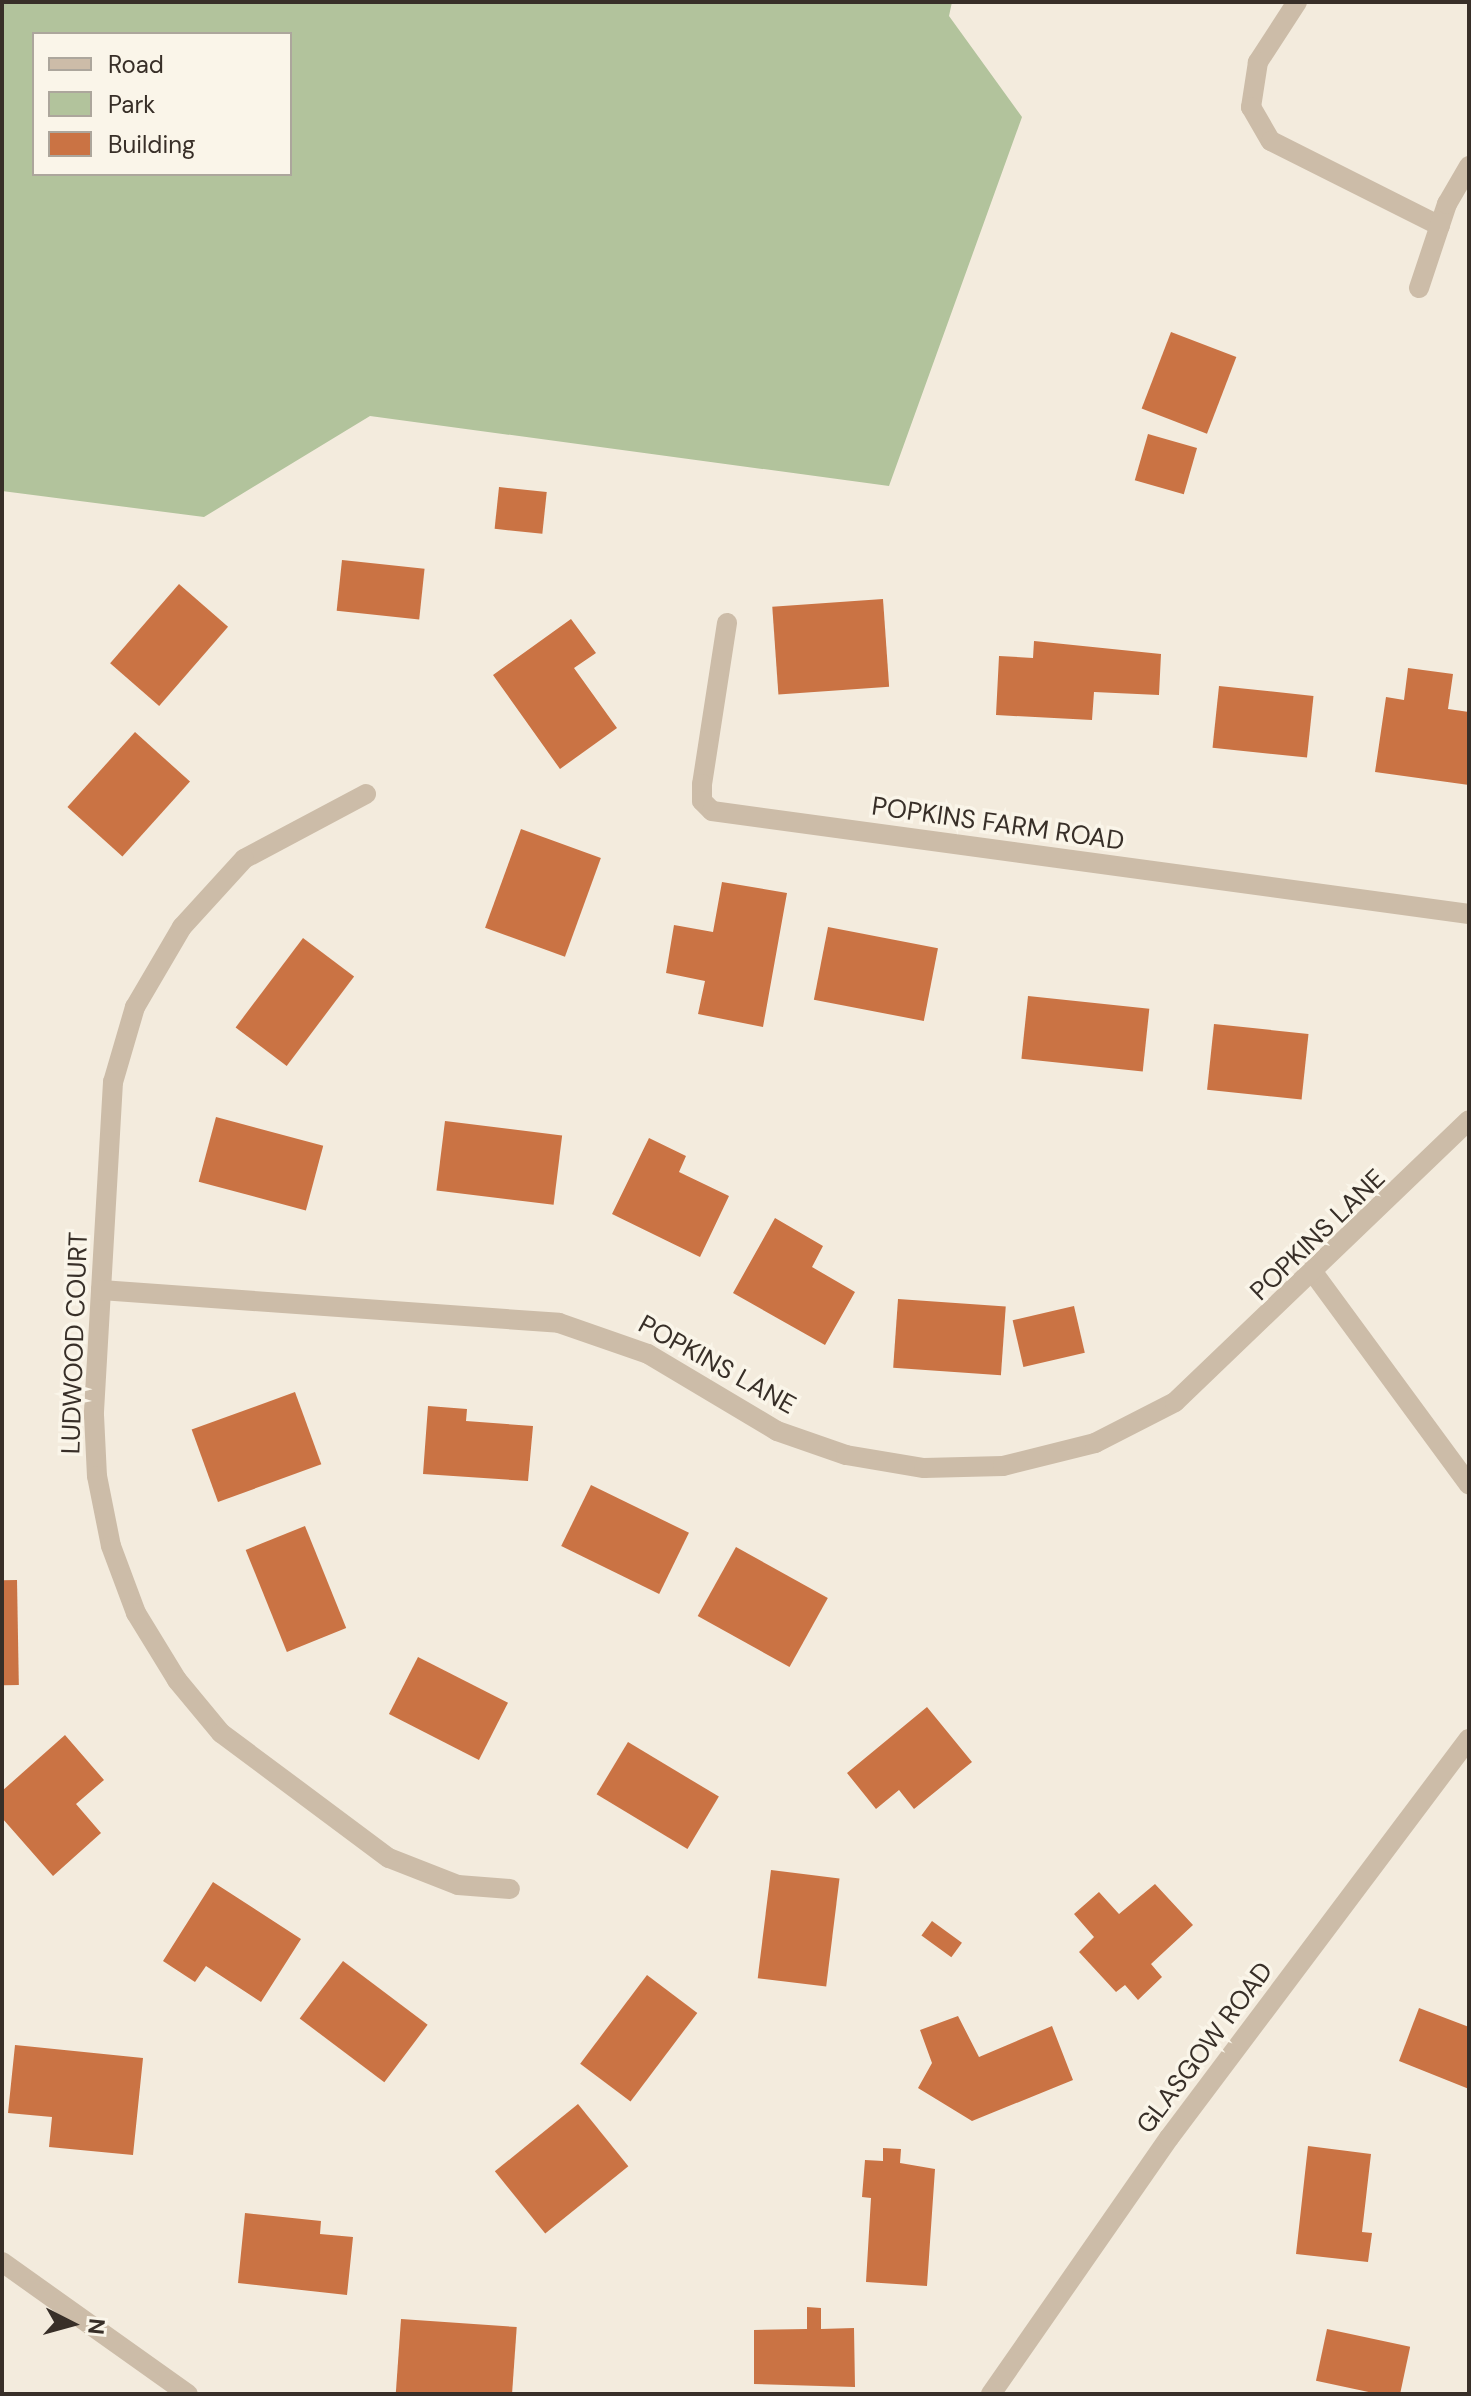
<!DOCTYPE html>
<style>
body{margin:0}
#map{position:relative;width:1471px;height:2396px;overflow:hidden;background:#f3ebdd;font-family:"DM Sans",sans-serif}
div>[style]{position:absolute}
.green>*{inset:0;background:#b2c39c}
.building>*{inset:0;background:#ca7344;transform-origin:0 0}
.service>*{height:20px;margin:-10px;padding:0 10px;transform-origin:10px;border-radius:10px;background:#ccbca8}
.minor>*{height:20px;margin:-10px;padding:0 10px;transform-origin:10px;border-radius:10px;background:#ccbca8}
span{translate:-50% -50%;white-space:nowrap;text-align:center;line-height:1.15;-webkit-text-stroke:7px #faf5e9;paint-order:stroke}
.street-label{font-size:26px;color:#382f28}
.frame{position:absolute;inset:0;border:4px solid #382f28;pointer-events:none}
.legend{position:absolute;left:32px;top:32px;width:260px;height:144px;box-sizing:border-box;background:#faf5e9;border:2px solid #aca69c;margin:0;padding:10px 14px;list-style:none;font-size:24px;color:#382f28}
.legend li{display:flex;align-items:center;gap:16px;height:40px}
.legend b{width:40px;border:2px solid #aca69c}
.north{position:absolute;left:32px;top:2284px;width:80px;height:80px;-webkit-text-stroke:6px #faf5e9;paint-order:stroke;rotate:96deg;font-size:22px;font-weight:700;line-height:32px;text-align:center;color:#382f28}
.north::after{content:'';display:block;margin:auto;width:28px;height:36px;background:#382f28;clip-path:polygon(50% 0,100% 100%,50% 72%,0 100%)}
</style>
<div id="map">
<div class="green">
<div style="clip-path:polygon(evenodd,2px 2px,952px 2px,949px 16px,1022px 117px,889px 486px,370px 416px,204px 517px,2px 491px,2px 2px,34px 34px,290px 34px,290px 174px,34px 174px,34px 34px)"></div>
</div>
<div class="building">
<div style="left:1171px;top:332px;width:70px;height:82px;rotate:21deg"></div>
<div style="left:1148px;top:434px;width:51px;height:48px;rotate:16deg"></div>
<div style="left:499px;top:487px;width:48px;height:42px;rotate:6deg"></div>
<div style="left:342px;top:560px;width:83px;height:51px;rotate:6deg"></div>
<div style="left:179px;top:584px;width:65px;height:105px;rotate:41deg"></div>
<div style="left:883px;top:599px;width:88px;height:111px;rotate:86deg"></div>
<div style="clip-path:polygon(571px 619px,596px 653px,574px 668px,617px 728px,560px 769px,493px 675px)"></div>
<div style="clip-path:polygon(1034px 641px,1161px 654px,1159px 695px,1094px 692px,1092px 720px,996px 715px,999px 656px,1033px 658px)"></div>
<div style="clip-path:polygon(1408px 668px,1453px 674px,1448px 709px,1469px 712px,1469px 785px,1375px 772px,1386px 697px,1404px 700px)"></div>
<div style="left:1219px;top:686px;width:95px;height:62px;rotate:6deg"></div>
<div style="left:135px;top:732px;width:74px;height:101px;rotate:42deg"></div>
<div style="left:521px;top:829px;width:85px;height:105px;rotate:20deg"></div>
<div style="clip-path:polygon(722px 882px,787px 893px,763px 1027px,698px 1014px,705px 981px,666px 973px,674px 925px,713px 932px)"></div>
<div style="left:828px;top:927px;width:112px;height:74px;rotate:11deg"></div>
<div style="left:303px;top:938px;width:64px;height:112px;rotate:37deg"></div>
<div style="left:1028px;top:996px;width:122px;height:63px;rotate:6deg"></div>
<div style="left:1214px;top:1024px;width:95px;height:66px;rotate:6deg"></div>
<div style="left:216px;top:1117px;width:111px;height:67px;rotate:15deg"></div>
<div style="left:445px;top:1121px;width:118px;height:70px;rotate:7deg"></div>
<div style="clip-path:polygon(649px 1138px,686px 1156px,679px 1172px,729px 1196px,700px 1257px,612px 1214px)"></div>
<div style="clip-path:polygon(775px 1218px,823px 1246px,812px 1267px,855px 1292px,825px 1345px,733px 1293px)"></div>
<div style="left:898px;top:1299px;width:108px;height:69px;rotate:4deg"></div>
<div style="left:1074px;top:1306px;width:48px;height:63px;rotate:77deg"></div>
<div style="left:295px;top:1392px;width:77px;height:110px;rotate:70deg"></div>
<div style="clip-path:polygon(428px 1406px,467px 1409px,466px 1421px,533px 1426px,528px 1481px,423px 1474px)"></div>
<div style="left:591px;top:1485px;width:109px;height:68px;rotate:26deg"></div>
<div style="left:305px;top:1526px;width:110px;height:64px;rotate:68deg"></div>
<div style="left:736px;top:1547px;width:105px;height:79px;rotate:29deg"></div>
<div style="left:17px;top:1580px;width:105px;height:15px;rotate:89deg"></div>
<div style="left:418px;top:1657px;width:101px;height:64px;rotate:27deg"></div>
<div style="clip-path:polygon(927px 1707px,972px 1762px,914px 1809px,899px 1790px,876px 1809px,847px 1773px)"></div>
<div style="clip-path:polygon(65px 1735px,104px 1780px,76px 1804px,101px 1833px,53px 1876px,2px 1818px,2px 1791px)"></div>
<div style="left:628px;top:1742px;width:106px;height:61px;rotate:31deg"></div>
<div style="left:771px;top:1870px;width:69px;height:109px;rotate:7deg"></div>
<div style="clip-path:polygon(213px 1882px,301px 1939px,261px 2002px,206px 1966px,195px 1982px,163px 1961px)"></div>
<div style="clip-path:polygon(1155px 1884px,1193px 1925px,1151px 1964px,1162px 1977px,1138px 2000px,1125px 1985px,1116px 1992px,1079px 1952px,1094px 1937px,1074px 1914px,1099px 1892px,1119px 1914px)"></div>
<div style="left:932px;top:1921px;width:37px;height:18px;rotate:36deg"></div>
<div style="left:343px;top:1961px;width:106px;height:72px;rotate:37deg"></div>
<div style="left:647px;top:1975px;width:63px;height:111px;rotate:37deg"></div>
<div style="clip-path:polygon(1419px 2008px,1469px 2027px,1469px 2089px,1399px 2061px)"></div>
<div style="clip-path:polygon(958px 2016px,979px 2057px,1052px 2026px,1073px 2080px,972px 2121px,918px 2088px,932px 2063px,920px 2030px)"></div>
<div style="clip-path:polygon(15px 2045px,143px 2058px,133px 2155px,49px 2147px,52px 2117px,8px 2113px)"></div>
<div style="left:578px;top:2104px;width:80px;height:107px;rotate:51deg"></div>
<div style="clip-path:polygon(1308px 2146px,1371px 2154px,1362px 2232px,1372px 2233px,1368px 2262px,1296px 2254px)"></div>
<div style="clip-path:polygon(883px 2148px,901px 2149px,900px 2163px,935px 2169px,927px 2286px,866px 2282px,871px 2198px,862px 2197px,865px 2160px,883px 2161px)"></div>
<div style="clip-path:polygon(245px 2213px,321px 2221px,320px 2234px,353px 2237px,347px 2295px,238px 2283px)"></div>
<div style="clip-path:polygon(807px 2307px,821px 2308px,821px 2329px,854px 2328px,855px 2387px,754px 2384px,754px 2330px,807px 2329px)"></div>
<div style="left:401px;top:2319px;width:116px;height:75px;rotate:4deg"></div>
<div style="left:1327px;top:2329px;width:85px;height:53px;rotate:12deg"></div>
</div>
<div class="service">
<div style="left:1297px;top:2px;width:72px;rotate:123deg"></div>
<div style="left:1258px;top:62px;width:46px;rotate:98.8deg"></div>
<div style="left:1251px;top:107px;width:39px;rotate:60deg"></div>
<div style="left:1271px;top:141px;width:189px;rotate:26.7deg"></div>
</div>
<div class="minor">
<div style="left:1419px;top:288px;width:89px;rotate:-71.6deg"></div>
<div style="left:1447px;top:204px;width:44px;rotate:-59.9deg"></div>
<div style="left:727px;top:623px;width:163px;rotate:98.8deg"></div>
<div style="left:702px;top:784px;width:17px;rotate:90deg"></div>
<div style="left:702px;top:801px;width:14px;rotate:45deg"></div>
<div style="left:712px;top:811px;width:764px;rotate:7.75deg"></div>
<div style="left:366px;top:794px;width:138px;rotate:152deg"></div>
<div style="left:244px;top:859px;width:92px;rotate:132.4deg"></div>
<div style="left:182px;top:927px;width:93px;rotate:120.4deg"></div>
<div style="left:135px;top:1007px;width:78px;rotate:106.3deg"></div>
<div style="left:113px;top:1082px;width:334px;rotate:93.3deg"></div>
<div style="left:94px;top:1415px;width:61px;rotate:87.2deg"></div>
<div style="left:97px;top:1476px;width:71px;rotate:78.7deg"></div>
<div style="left:111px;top:1546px;width:72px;rotate:69.5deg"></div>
<div style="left:136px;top:1613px;width:79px;rotate:58.5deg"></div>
<div style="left:177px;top:1680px;width:69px;rotate:50.3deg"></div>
<div style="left:221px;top:1733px;width:209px;rotate:36.7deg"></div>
<div style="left:389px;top:1858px;width:74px;rotate:21.4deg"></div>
<div style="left:458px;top:1885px;width:52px;rotate:4.4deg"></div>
<div style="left:1315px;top:1275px;width:260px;rotate:53.7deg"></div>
<div style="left:101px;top:1290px;width:459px;rotate:4.1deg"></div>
<div style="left:559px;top:1323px;width:94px;rotate:19.2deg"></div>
<div style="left:648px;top:1354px;width:150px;rotate:30.8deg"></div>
<div style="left:777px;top:1431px;width:73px;rotate:19.2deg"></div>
<div style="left:846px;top:1455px;width:79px;rotate:9.5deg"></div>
<div style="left:924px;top:1468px;width:79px;rotate:-1.5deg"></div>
<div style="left:1003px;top:1466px;width:95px;rotate:-14deg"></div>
<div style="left:1095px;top:1443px;width:90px;rotate:-27.1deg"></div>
<div style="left:1175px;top:1402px;width:407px;rotate:-43.8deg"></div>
<div style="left:2px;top:2262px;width:228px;rotate:35.4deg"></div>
<div style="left:991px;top:2394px;width:312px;rotate:-55.2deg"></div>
<div style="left:1169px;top:2138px;width:499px;rotate:-53.1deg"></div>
</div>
<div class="street-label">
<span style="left:998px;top:824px;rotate:8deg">POPKINS FARM ROAD</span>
<span style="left:1318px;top:1235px;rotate:-44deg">POPKINS LANE</span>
<span style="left:75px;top:1343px;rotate:-88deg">LUDWOOD COURT</span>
<span style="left:717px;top:1365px;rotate:29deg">POPKINS LANE</span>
<span style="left:1205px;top:2048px;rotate:-53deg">GLASGOW ROAD</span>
</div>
<div class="frame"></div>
<ul class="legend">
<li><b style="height:10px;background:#ccbca8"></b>Road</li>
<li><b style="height:22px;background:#b2c39c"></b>Park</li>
<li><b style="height:22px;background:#ca7344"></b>Building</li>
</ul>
<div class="north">N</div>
</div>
